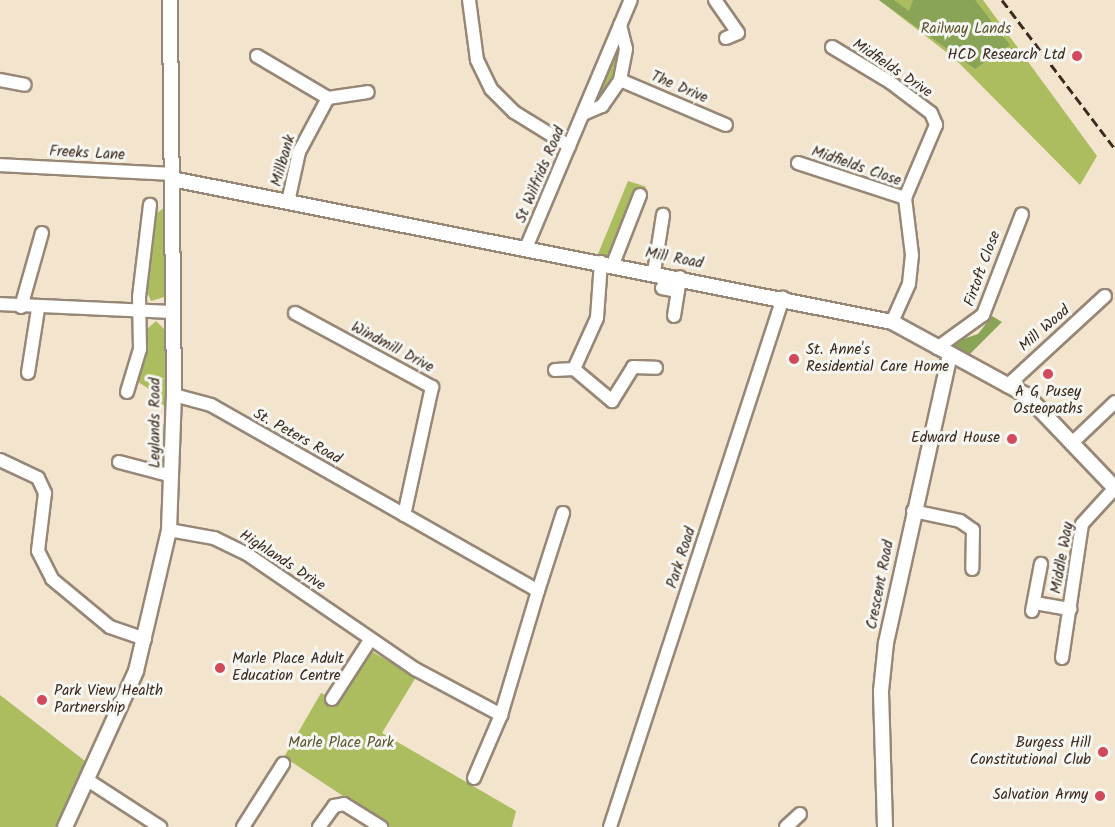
<!DOCTYPE html>
<style>
body{margin:0}
#map{position:relative;width:1115px;height:827px;overflow:hidden;background:#f3e4cd;font-family:Kalam,sans-serif}
div>[style]{position:absolute}
.green>*{inset:0;background:#acbd60}
.forest>*{inset:0;background:#89a456}
.roads{filter:drop-shadow(2px 0 #978776) drop-shadow(-2px 0 #978776) drop-shadow(0 2px #978776) drop-shadow(0 -2px #978776)}
.minor>*{height:12px;margin:-6px;padding:0 6px;transform-origin:6px;border-radius:6px;background:#fff}
.tertiary>*{height:14px;margin:-7px;padding:0 7px;transform-origin:7px;border-radius:7px;background:#fff}
.rail>*{height:3px;margin-top:-1.5px;transform-origin:0;background:repeating-linear-gradient(90deg,#3b2a1e 0 9px,transparent 0 13.5px)}
.dots>*{width:16px;height:16px;translate:-50% -50%;box-sizing:border-box;border:3px solid #f6f6f2;border-radius:50%}
span{translate:-50% -50%;white-space:nowrap;text-align:center;line-height:1.15;-webkit-text-stroke:6px #f6f6f2;paint-order:stroke}
.park-label{font-size:15px;color:#5d5632}
.poi-label{font-size:15px;color:#3b2a1e}
.right{translate:-100% -50%;text-align:right}
.left{translate:0 -50%;text-align:left}
.street-label{font-size:15px;color:#3b2a1e}
</style>
<div id="map">
<div class="green">
<div style="clip-path:polygon(879px 0,983px 0,1097px 156px,1080px 185px,954px 58px)"></div>
<div style="clip-path:polygon(621px 40px,619px 69px,593px 108px)"></div>
<div style="clip-path:polygon(628px 181px,647px 187px,636px 190px,611px 257px,598px 254px)"></div>
<div style="clip-path:polygon(165px 207px,166px 288px,164px 297px,151px 301px,146px 289px,152px 233px,157px 213px)"></div>
<div style="clip-path:polygon(156px 321px,165px 330px,166px 406px,149px 399px,152px 391px,135px 380px,147px 329px)"></div>
<div style="clip-path:polygon(371px 651px,416px 677px,382px 733px,516px 811px,512px 827px,390px 827px,284px 757px,321px 693px,338px 702px)"></div>
<div style="clip-path:polygon(0 695px,85px 761px,57px 827px,0 827px)"></div>
</div>
<div class="forest">
<div style="clip-path:polygon(879px 0,894px 0,909px 11px,913px 0,975px 0,1010px 45px,975px 69px)"></div>
<div style="clip-path:polygon(992px 316px,1002px 322px,967px 357px,948px 344px,978px 334px)"></div>
</div>
<div class="roads">
<div class="minor">
<div style="left:469px;top:0;width:61px;rotate:82.4deg"></div>
<div style="left:477px;top:60px;width:32px;rotate:64deg"></div>
<div style="left:491px;top:89px;width:33px;rotate:45deg"></div>
<div style="left:514px;top:112px;width:65px;rotate:31.7deg"></div>
<div style="left:715px;top:0;width:40px;rotate:55.1deg"></div>
<div style="left:738px;top:33px;width:13px;rotate:157deg"></div>
<div style="left:832px;top:47px;width:68px;rotate:31.1deg"></div>
<div style="left:890px;top:82px;width:51px;rotate:37.1deg"></div>
<div style="left:931px;top:113px;width:13px;rotate:67deg"></div>
<div style="left:936px;top:125px;width:79px;rotate:113deg"></div>
<div style="left:905px;top:198px;width:57px;rotate:83deg"></div>
<div style="left:912px;top:255px;width:29px;rotate:96deg"></div>
<div style="left:909px;top:284px;width:42px;rotate:114.1deg"></div>
<div style="left:257px;top:56px;width:82px;rotate:30.6deg"></div>
<div style="left:0;top:80px;width:25px;rotate:11deg"></div>
<div style="left:620px;top:80px;width:115px;rotate:23deg"></div>
<div style="left:583px;top:114px;width:21px;rotate:-23deg"></div>
<div style="left:602px;top:106px;width:32px;rotate:-55deg"></div>
<div style="left:620px;top:80px;width:32px;rotate:-79deg"></div>
<div style="left:626px;top:49px;width:25px;rotate:-104deg"></div>
<div style="left:798px;top:163px;width:113px;rotate:18.1deg"></div>
<div style="left:0;top:165px;width:172px;rotate:3deg"></div>
<div style="left:288px;top:202px;width:51px;rotate:-77.6deg"></div>
<div style="left:299px;top:152px;width:61px;rotate:-61.8deg"></div>
<div style="left:328px;top:98px;width:40px;rotate:-8.5deg"></div>
<div style="left:526px;top:248px;width:269px;rotate:-67.1deg"></div>
<div style="left:601px;top:262px;width:56px;rotate:94.1deg"></div>
<div style="left:597px;top:318px;width:56px;rotate:114.3deg"></div>
<div style="left:574px;top:369px;width:50px;rotate:40.1deg"></div>
<div style="left:612px;top:401px;width:40px;rotate:-58deg"></div>
<div style="left:633px;top:367px;width:23px;rotate:2deg"></div>
<div style="left:613px;top:264px;width:74px;rotate:-68.6deg"></div>
<div style="left:654px;top:272px;width:58px;rotate:-81deg"></div>
<div style="left:662px;top:288px;width:16px;rotate:11deg"></div>
<div style="left:678px;top:291px;width:14px;rotate:-82deg"></div>
<div style="left:0;top:304px;width:171px;rotate:2.7deg"></div>
<div style="left:21px;top:307px;width:77px;rotate:-74.2deg"></div>
<div style="left:295px;top:313px;width:156px;rotate:28.4deg"></div>
<div style="left:432px;top:387px;width:131px;rotate:102.3deg"></div>
<div style="left:674px;top:316px;width:25px;rotate:-81deg"></div>
<div style="left:937px;top:348px;width:57px;rotate:-35.7deg"></div>
<div style="left:983px;top:315px;width:108px;rotate:-68.9deg"></div>
<div style="left:555px;top:370px;width:19px;rotate:-3deg"></div>
<div style="left:28px;top:373px;width:65px;rotate:-81.1deg"></div>
<div style="left:1007px;top:386px;width:133px;rotate:-42.6deg"></div>
<div style="left:127px;top:392px;width:45px;rotate:-73.2deg"></div>
<div style="left:140px;top:349px;width:52px;rotate:-91.1deg"></div>
<div style="left:139px;top:297px;width:93px;rotate:-83.2deg"></div>
<div style="left:174px;top:395px;width:38px;rotate:15deg"></div>
<div style="left:211px;top:405px;width:376px;rotate:29.6deg"></div>
<div style="left:538px;top:591px;width:82px;rotate:-72.2deg"></div>
<div style="left:1073px;top:442px;width:58px;rotate:-43.6deg"></div>
<div style="left:0;top:460px;width:42px;rotate:25.3deg"></div>
<div style="left:38px;top:478px;width:17px;rotate:65deg"></div>
<div style="left:45px;top:493px;width:58px;rotate:96.9deg"></div>
<div style="left:38px;top:551px;width:31px;rotate:63deg"></div>
<div style="left:52px;top:579px;width:75px;rotate:39.6deg"></div>
<div style="left:110px;top:627px;width:37px;rotate:19deg"></div>
<div style="left:119px;top:462px;width:55px;rotate:14.8deg"></div>
<div style="left:913px;top:511px;width:48px;rotate:12deg"></div>
<div style="left:960px;top:521px;width:16px;rotate:35deg"></div>
<div style="left:973px;top:530px;width:39px;rotate:91deg"></div>
<div style="left:169px;top:530px;width:46px;rotate:10.1deg"></div>
<div style="left:214px;top:538px;width:37px;rotate:26deg"></div>
<div style="left:247px;top:554px;width:204px;rotate:34.4deg"></div>
<div style="left:415px;top:669px;width:98px;rotate:28.1deg"></div>
<div style="left:1035px;top:603px;width:36px;rotate:10deg"></div>
<div style="left:1032px;top:611px;width:48px;rotate:-79.2deg"></div>
<div style="left:1062px;top:658px;width:135px;rotate:-81.5deg"></div>
<div style="left:1082px;top:524px;width:49px;rotate:-47.5deg"></div>
<div style="left:332px;top:699px;width:70px;rotate:-57.2deg"></div>
<div style="left:474px;top:778px;width:69px;rotate:-66.8deg"></div>
<div style="left:501px;top:715px;width:129px;rotate:-73.4deg"></div>
<div style="left:89px;top:781px;width:85px;rotate:32.9deg"></div>
<div style="left:243px;top:827px;width:75px;rotate:-57.6deg"></div>
<div style="left:319px;top:827px;width:26px;rotate:-54deg"></div>
<div style="left:334px;top:806px;width:10px;rotate:-11deg"></div>
<div style="left:344px;top:804px;width:44px;rotate:31.9deg"></div>
<div style="left:610px;top:827px;width:557px;rotate:-71.89deg"></div>
<div style="left:786px;top:827px;width:19px;rotate:-43deg"></div>
</div>
<div class="tertiary">
<div style="left:172px;top:179px;width:734px;rotate:11.23deg"></div>
<div style="left:892px;top:322px;width:153px;rotate:28.6deg"></div>
<div style="left:1026px;top:395px;width:129px;rotate:46.3deg"></div>
<div style="left:65px;top:827px;width:171px;rotate:-65.5deg"></div>
<div style="left:136px;top:671px;width:145px;rotate:-76.8deg"></div>
<div style="left:169px;top:530px;width:135px;rotate:-87.9deg"></div>
<div style="left:174px;top:395px;width:395px;rotate:-90.6deg"></div>
<div style="left:885px;top:827px;width:136px;rotate:-91.7deg"></div>
<div style="left:881px;top:691px;width:48px;rotate:-84.1deg"></div>
<div style="left:886px;top:643px;width:295px;rotate:-77.5deg"></div>
</div>
</div>
<div class="rail">
<div style="left:1002px;top:0;width:187px;rotate:52.8deg"></div>
</div>
<div class="dots">
<div style="left:1077px;top:56px;background:#d1495b"></div>
<div style="left:794px;top:359px;background:#d1495b"></div>
<div style="left:1048px;top:374px;background:#d1495b"></div>
<div style="left:1012px;top:439px;background:#d1495b"></div>
<div style="left:220px;top:668px;background:#d1495b"></div>
<div style="left:42px;top:700px;background:#d1495b"></div>
<div style="left:1103px;top:752px;background:#d1495b"></div>
<div style="left:1100px;top:796px;background:#d1495b"></div>
</div>
<div class="park-label">
<span style="left:966px;top:30px">Railway Lands</span>
<span style="left:341px;top:744px">Marle Place Park</span>
</div>
<div class="poi-label">
<span class="right" style="left:1065px;top:56px">HCD Research Ltd</span>
<span class="left" style="left:806px;top:359px">St. Anne's<br>Residential Care Home</span>
<span style="left:1048px;top:401px">A G Pusey<br>Osteopaths</span>
<span class="right" style="left:1000px;top:439px">Edward House</span>
<span class="left" style="left:232px;top:668px">Marle Place Adult<br>Education Centre</span>
<span class="left" style="left:54px;top:700px">Park View Health<br>Partnership</span>
<span class="right" style="left:1091px;top:752px">Burgess Hill<br>Constitutional Club</span>
<span class="right" style="left:1088px;top:796px">Salvation Army</span>
</div>
<div class="street-label">
<span style="left:892px;top:69px;rotate:34deg">Midfields Drive</span>
<span style="left:679px;top:88px;rotate:23deg">The Drive</span>
<span style="left:87px;top:154px;rotate:3deg">Freeks Lane</span>
<span style="left:284px;top:161px;rotate:-74deg">Millbank</span>
<span style="left:856px;top:167px;rotate:19deg">Midfields Close</span>
<span style="left:541px;top:175px;rotate:-67deg">St Wilfrids Road</span>
<span style="left:674px;top:259px;rotate:11deg">Mill Road</span>
<span style="left:983px;top:269px;rotate:-70deg">Firtoft Close</span>
<span style="left:1045px;top:329px;rotate:-41deg">Mill Wood</span>
<span style="left:392px;top:348px;rotate:28deg">Windmill Drive</span>
<span style="left:156px;top:423px;rotate:-90deg">Leylands Road</span>
<span style="left:297px;top:437px;rotate:29deg">St. Peters Road</span>
<span style="left:682px;top:558px;rotate:-72deg">Park Road</span>
<span style="left:1063px;top:558px;rotate:-80deg">Middle Way</span>
<span style="left:282px;top:561px;rotate:33deg">Highlands Drive</span>
<span style="left:881px;top:585px;rotate:-79deg">Crescent Road</span>
</div>
</div>
